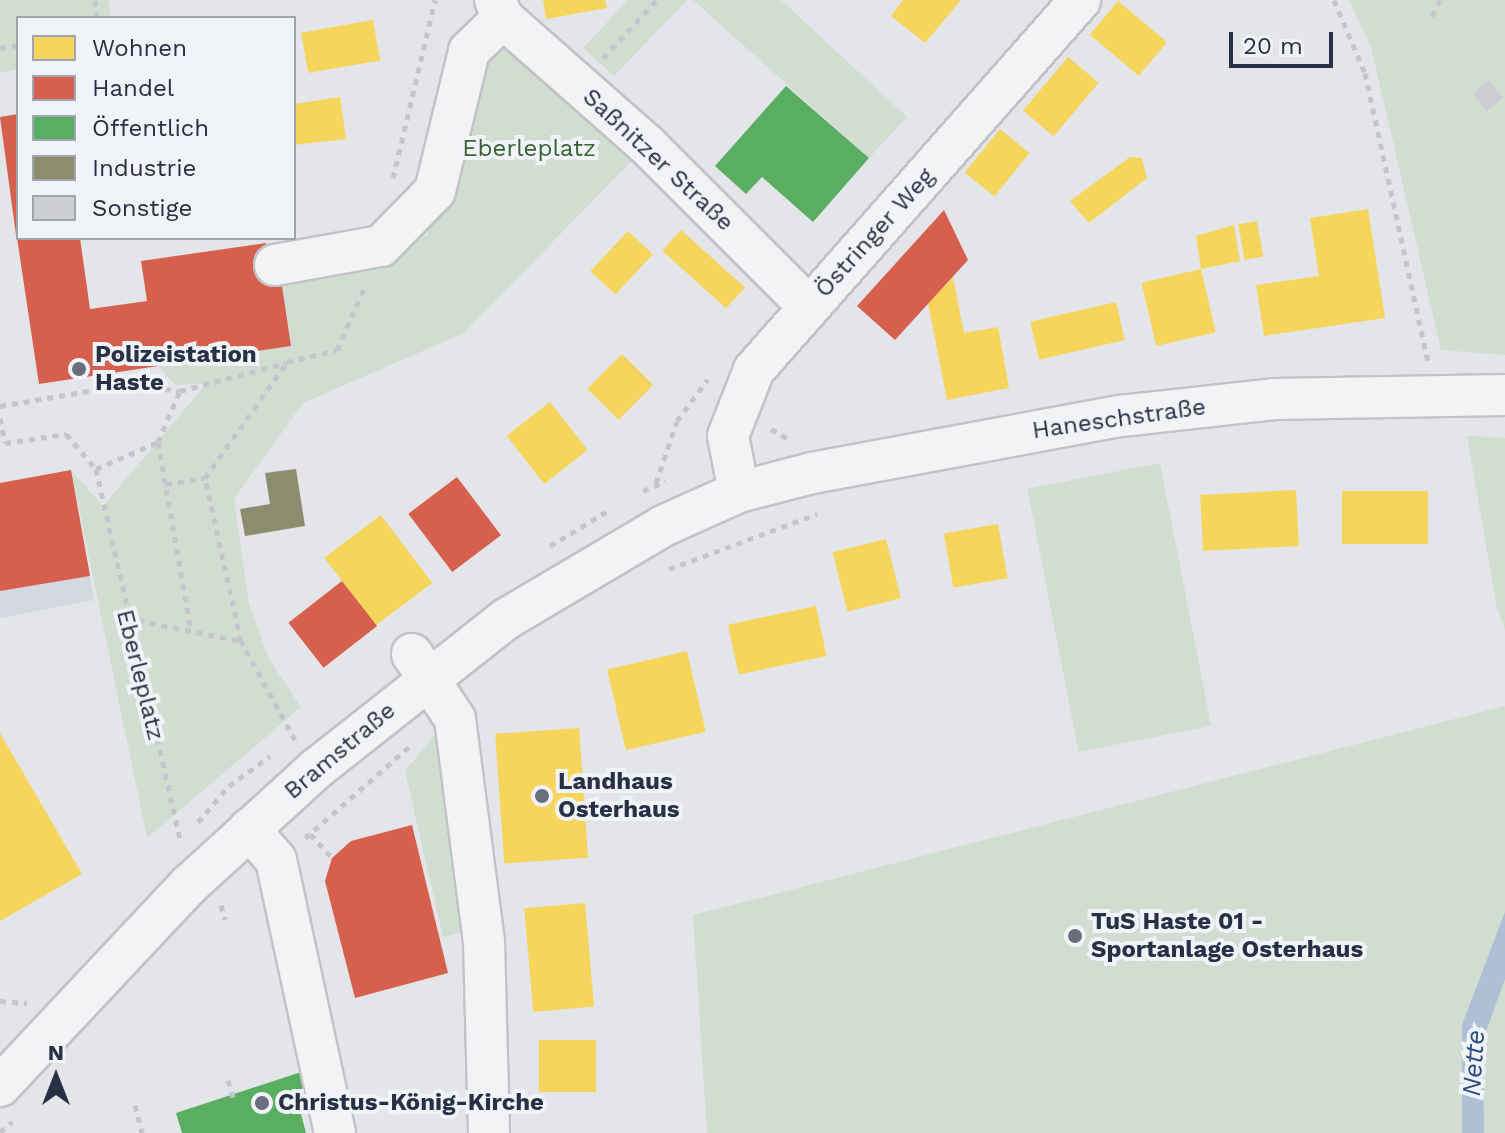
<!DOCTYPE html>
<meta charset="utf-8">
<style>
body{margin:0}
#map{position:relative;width:1505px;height:1133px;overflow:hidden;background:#e3e5e8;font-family:"Work Sans",sans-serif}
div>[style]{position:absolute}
.built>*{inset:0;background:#d3d8df}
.green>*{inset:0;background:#d2ddd2;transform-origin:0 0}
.water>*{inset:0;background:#aebfd6}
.homes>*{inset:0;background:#f6d55c;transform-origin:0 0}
.shops>*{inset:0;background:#d6604d;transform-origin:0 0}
.public>*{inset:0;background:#5aae61}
.industry>*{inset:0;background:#8c8c6e}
.building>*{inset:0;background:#cdced2;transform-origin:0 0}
.path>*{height:5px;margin-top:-2.5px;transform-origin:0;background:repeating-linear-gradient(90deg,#c4c6cc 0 6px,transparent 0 12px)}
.roads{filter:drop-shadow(2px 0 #c1c3c6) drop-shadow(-2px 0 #c1c3c6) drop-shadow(0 2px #c1c3c6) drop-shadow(0 -2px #c1c3c6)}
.minor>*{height:40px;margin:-20px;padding:0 20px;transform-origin:20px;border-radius:20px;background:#f3f3f5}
.dots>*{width:22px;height:22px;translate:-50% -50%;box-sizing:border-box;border:4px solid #f0f3f8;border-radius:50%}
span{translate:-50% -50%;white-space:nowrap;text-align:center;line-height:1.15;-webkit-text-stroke:8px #f0f3f8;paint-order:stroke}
.park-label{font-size:24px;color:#396232}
.street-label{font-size:24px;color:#273044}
.poi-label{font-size:24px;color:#273044;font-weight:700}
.left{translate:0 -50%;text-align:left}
.water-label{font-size:26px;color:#2c4c7d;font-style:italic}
.legend{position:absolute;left:16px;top:16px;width:280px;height:224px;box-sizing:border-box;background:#f0f3f8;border:2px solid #a0a5b0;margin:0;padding:10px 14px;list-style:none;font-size:24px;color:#273044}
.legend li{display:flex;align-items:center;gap:16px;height:40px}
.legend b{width:40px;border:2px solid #a0a5b0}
.north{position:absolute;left:16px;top:1037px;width:80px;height:80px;-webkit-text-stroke:6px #f0f3f8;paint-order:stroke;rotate:0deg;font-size:22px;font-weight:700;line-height:32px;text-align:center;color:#273044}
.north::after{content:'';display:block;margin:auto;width:28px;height:36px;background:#273044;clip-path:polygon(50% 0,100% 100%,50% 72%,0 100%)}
.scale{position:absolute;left:1229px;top:32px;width:104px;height:36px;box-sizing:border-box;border:4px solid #273044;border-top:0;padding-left:10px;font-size:24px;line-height:28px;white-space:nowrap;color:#273044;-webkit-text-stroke:6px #f0f3f8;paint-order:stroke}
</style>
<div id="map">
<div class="built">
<div style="clip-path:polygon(71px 470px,94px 600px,0 618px,0 483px)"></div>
</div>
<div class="green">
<div style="clip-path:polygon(0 0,108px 0,111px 18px,18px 18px,18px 69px,0 73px)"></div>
<div style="clip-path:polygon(628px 0,687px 0,614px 76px,583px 48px)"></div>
<div style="clip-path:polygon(693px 0,781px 0,907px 117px,869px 158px)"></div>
<div style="clip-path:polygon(1349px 0,1505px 0,1505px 355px,1441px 350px,1371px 47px)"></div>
<div style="clip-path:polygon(503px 18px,647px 145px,464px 333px,303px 403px,234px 499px,249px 604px,269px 659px,301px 707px,147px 838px,71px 470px,103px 506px,207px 383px,175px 385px,159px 366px,291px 346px,281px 279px,378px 258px,427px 235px,435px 191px)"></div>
<div style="clip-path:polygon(1467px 436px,1505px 438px,1505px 630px,1497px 608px)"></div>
<div style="left:1160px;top:463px;width:268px;height:135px;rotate:79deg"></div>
<div style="clip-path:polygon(1505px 706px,1505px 1133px,707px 1133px,693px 915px)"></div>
<div style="clip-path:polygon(441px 727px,463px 932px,443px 937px,405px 771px)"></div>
</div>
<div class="water">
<div style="clip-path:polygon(1505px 912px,1505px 979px,1483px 1040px,1484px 1133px,1462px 1133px,1462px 1025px)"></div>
</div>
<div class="homes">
<div style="clip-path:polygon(543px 0,605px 0,607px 8px,546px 19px)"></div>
<div style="clip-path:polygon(903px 0,961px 0,925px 43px,891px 16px)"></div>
<div style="left:1118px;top:1px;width:64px;height:44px;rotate:40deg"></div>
<div style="left:373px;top:20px;width:41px;height:73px;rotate:80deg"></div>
<div style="left:1068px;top:57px;width:40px;height:70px;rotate:40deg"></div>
<div style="clip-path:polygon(340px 97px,346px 139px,294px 145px,294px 104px)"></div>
<div style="left:1000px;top:129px;width:38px;height:56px;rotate:39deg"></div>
<div style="clip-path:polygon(1130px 157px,1142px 158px,1147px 178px,1089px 223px,1070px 201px)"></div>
<div style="clip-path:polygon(1368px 209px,1385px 318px,1264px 336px,1256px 285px,1319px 276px,1310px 218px)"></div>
<div style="left:1257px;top:221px;width:36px;height:19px;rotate:80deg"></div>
<div style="clip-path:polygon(1234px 225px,1240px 261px,1201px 269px,1196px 236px)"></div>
<div style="left:681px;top:230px;width:86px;height:28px;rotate:42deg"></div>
<div style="left:628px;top:231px;width:34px;height:55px;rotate:43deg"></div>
<div style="left:1201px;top:269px;width:65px;height:61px;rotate:77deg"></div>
<div style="clip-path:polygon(953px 277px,964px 333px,998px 327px,1009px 388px,947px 400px,928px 303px)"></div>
<div style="left:1116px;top:302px;width:39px;height:88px;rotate:77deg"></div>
<div style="left:622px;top:354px;width:44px;height:49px;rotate:45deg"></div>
<div style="left:550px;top:402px;width:61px;height:55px;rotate:52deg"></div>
<div style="left:1296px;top:490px;width:56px;height:96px;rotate:87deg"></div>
<div style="left:1342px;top:491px;width:86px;height:53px"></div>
<div style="left:381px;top:515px;width:85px;height:71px;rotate:53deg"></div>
<div style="left:998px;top:524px;width:55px;height:55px;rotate:80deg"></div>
<div style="left:886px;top:539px;width:61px;height:55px;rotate:76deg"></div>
<div style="left:816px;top:606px;width:51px;height:90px;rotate:78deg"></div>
<div style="left:687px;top:651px;width:83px;height:82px;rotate:77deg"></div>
<div style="left:579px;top:728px;width:130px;height:84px;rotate:86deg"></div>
<div style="clip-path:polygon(0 733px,82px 874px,0 921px)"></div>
<div style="left:585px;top:903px;width:104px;height:61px;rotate:85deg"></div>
<div style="left:596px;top:1040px;width:52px;height:57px;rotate:90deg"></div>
</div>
<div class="shops">
<div style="clip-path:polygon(18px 114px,18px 234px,16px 235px,0 117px)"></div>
<div style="clip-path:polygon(944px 210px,968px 260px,895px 340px,857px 306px)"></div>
<div style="clip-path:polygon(17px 238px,80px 238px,90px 309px,147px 301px,141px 261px,266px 243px,271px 280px,281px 279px,291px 346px,39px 384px)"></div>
<div style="clip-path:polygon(71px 470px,90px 576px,0 591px,0 483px)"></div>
<div style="left:457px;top:477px;width:73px;height:61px;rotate:53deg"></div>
<div style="left:342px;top:581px;width:57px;height:68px;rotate:52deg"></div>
<div style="clip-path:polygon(412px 825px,448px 973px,355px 998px,325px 881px,332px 858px,351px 841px)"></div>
</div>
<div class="public">
<div style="clip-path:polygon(786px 86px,869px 158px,813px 222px,762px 177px,746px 194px,715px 166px)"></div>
<div style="clip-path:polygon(304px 1071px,315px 1110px,301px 1114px,306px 1133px,182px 1133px,176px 1113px)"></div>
</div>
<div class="industry">
<div style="clip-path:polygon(296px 469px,305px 526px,245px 536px,240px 509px,270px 504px,265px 473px)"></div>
</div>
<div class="building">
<div style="left:1488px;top:80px;width:23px;height:21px;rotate:49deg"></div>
</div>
<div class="path">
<div style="left:95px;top:0;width:18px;rotate:84deg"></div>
<div style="left:1334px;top:0;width:79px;rotate:67deg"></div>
<div style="left:1365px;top:73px;width:296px;rotate:77.7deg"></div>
<div style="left:1432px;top:16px;width:18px;rotate:-63deg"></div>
<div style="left:0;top:48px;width:18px;rotate:-9deg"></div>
<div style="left:603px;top:58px;width:79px;rotate:-47deg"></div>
<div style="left:393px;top:178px;width:183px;rotate:-76.7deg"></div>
<div style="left:0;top:406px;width:131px;rotate:-9.7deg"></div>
<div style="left:129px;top:384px;width:51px;rotate:7.8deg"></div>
<div style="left:180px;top:391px;width:110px;rotate:-14.8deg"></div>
<div style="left:0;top:418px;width:25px;rotate:79deg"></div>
<div style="left:5px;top:443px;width:62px;rotate:-8.4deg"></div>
<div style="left:66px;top:434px;width:46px;rotate:49.4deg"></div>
<div style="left:96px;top:469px;width:383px;rotate:77.2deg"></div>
<div style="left:771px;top:429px;width:22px;rotate:30deg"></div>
<div style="left:158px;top:442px;width:192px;rotate:80.1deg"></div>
<div style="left:96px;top:469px;width:68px;rotate:-23.5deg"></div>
<div style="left:158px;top:442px;width:56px;rotate:-66.7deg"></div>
<div style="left:656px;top:483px;width:65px;rotate:-71.3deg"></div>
<div style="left:677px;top:421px;width:52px;rotate:-53.6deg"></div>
<div style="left:166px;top:484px;width:39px;rotate:-9deg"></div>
<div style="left:643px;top:491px;width:25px;rotate:-23deg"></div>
<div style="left:550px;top:546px;width:66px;rotate:-31.3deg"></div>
<div style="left:669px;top:569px;width:158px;rotate:-20.4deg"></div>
<div style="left:126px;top:618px;width:117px;rotate:11.3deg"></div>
<div style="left:295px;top:740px;width:113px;rotate:-118.6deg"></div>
<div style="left:241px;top:641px;width:167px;rotate:-102.5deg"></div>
<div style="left:205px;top:478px;width:142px;rotate:-54.7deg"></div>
<div style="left:287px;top:362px;width:51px;rotate:-13.5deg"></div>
<div style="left:337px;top:350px;width:72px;rotate:-66.3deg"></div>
<div style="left:198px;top:822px;width:48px;rotate:-49.3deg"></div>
<div style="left:229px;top:786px;width:51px;rotate:-36.2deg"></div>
<div style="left:310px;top:834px;width:33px;rotate:47deg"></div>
<div style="left:305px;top:838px;width:138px;rotate:-41.2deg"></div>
<div style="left:221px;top:905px;width:15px;rotate:74deg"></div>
<div style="left:0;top:1001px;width:27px;rotate:4deg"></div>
<div style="left:228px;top:1080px;width:18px;rotate:74deg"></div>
<div style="left:135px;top:1105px;width:29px;rotate:76deg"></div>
<div style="left:0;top:1132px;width:16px;rotate:-40deg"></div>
</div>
<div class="roads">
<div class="minor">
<div style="left:495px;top:0;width:20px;rotate:66deg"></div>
<div style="left:503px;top:18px;width:192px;rotate:41.4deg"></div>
<div style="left:647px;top:145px;width:229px;rotate:45deg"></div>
<div style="left:275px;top:265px;width:108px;rotate:-10.2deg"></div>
<div style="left:381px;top:246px;width:77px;rotate:-45.5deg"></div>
<div style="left:435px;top:191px;width:144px;rotate:-76.3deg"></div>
<div style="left:469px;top:51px;width:47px;rotate:-44.1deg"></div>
<div style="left:739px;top:492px;width:57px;rotate:-101.1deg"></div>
<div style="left:728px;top:436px;width:71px;rotate:-68.5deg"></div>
<div style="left:754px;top:370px;width:493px;rotate:-48.6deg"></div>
<div style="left:412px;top:654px;width:78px;rotate:56.5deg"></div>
<div style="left:455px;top:719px;width:225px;rotate:82.6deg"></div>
<div style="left:484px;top:942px;width:191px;rotate:88.5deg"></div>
<div style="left:249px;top:829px;width:41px;rotate:48.9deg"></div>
<div style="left:276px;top:860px;width:279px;rotate:77.8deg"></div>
<div style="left:0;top:1086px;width:277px;rotate:-46.8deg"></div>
<div style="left:190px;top:884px;width:171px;rotate:-42.4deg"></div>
<div style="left:316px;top:769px;width:242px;rotate:-38.3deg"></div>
<div style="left:506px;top:619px;width:182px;rotate:-30.6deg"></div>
<div style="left:663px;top:526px;width:83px;rotate:-24.1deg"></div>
<div style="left:739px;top:492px;width:75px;rotate:-14.6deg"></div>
<div style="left:812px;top:473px;width:314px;rotate:-10.5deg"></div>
<div style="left:1121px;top:416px;width:154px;rotate:-6.3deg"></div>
<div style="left:1274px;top:399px;width:231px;rotate:-1deg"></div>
</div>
</div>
<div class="dots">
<div style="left:79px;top:369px;background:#696f7d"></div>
<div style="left:542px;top:796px;background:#696f7d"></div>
<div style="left:1075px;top:936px;background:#696f7d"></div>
<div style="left:262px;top:1103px;background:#696f7d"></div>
</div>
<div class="park-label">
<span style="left:529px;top:149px">Eberleplatz</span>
</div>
<div class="street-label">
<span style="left:658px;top:160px;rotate:43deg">Saßnitzer Straße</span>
<span style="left:875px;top:233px;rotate:-48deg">Östringer Weg</span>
<span style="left:1119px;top:419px;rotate:-8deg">Haneschstraße</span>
<span style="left:140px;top:675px;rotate:76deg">Eberleplatz</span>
<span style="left:340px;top:751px;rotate:-40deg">Bramstraße</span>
</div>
<div class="poi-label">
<span class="left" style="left:95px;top:369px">Polizeistation<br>Haste</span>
<span class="left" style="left:558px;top:796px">Landhaus<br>Osterhaus</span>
<span class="left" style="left:1091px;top:936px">TuS Haste 01 -<br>Sportanlage Osterhaus</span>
<span class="left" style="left:278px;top:1103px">Christus-König-Kirche</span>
</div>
<div class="water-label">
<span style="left:1474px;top:1063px;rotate:-86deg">Nette</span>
</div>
<ul class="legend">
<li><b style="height:22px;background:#f6d55c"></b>Wohnen</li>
<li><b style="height:22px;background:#d6604d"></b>Handel</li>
<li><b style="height:22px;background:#5aae61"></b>Öffentlich</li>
<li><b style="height:22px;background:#8c8c6e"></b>Industrie</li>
<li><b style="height:22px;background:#cdced2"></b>Sonstige</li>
</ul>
<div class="north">N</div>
<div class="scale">20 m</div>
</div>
